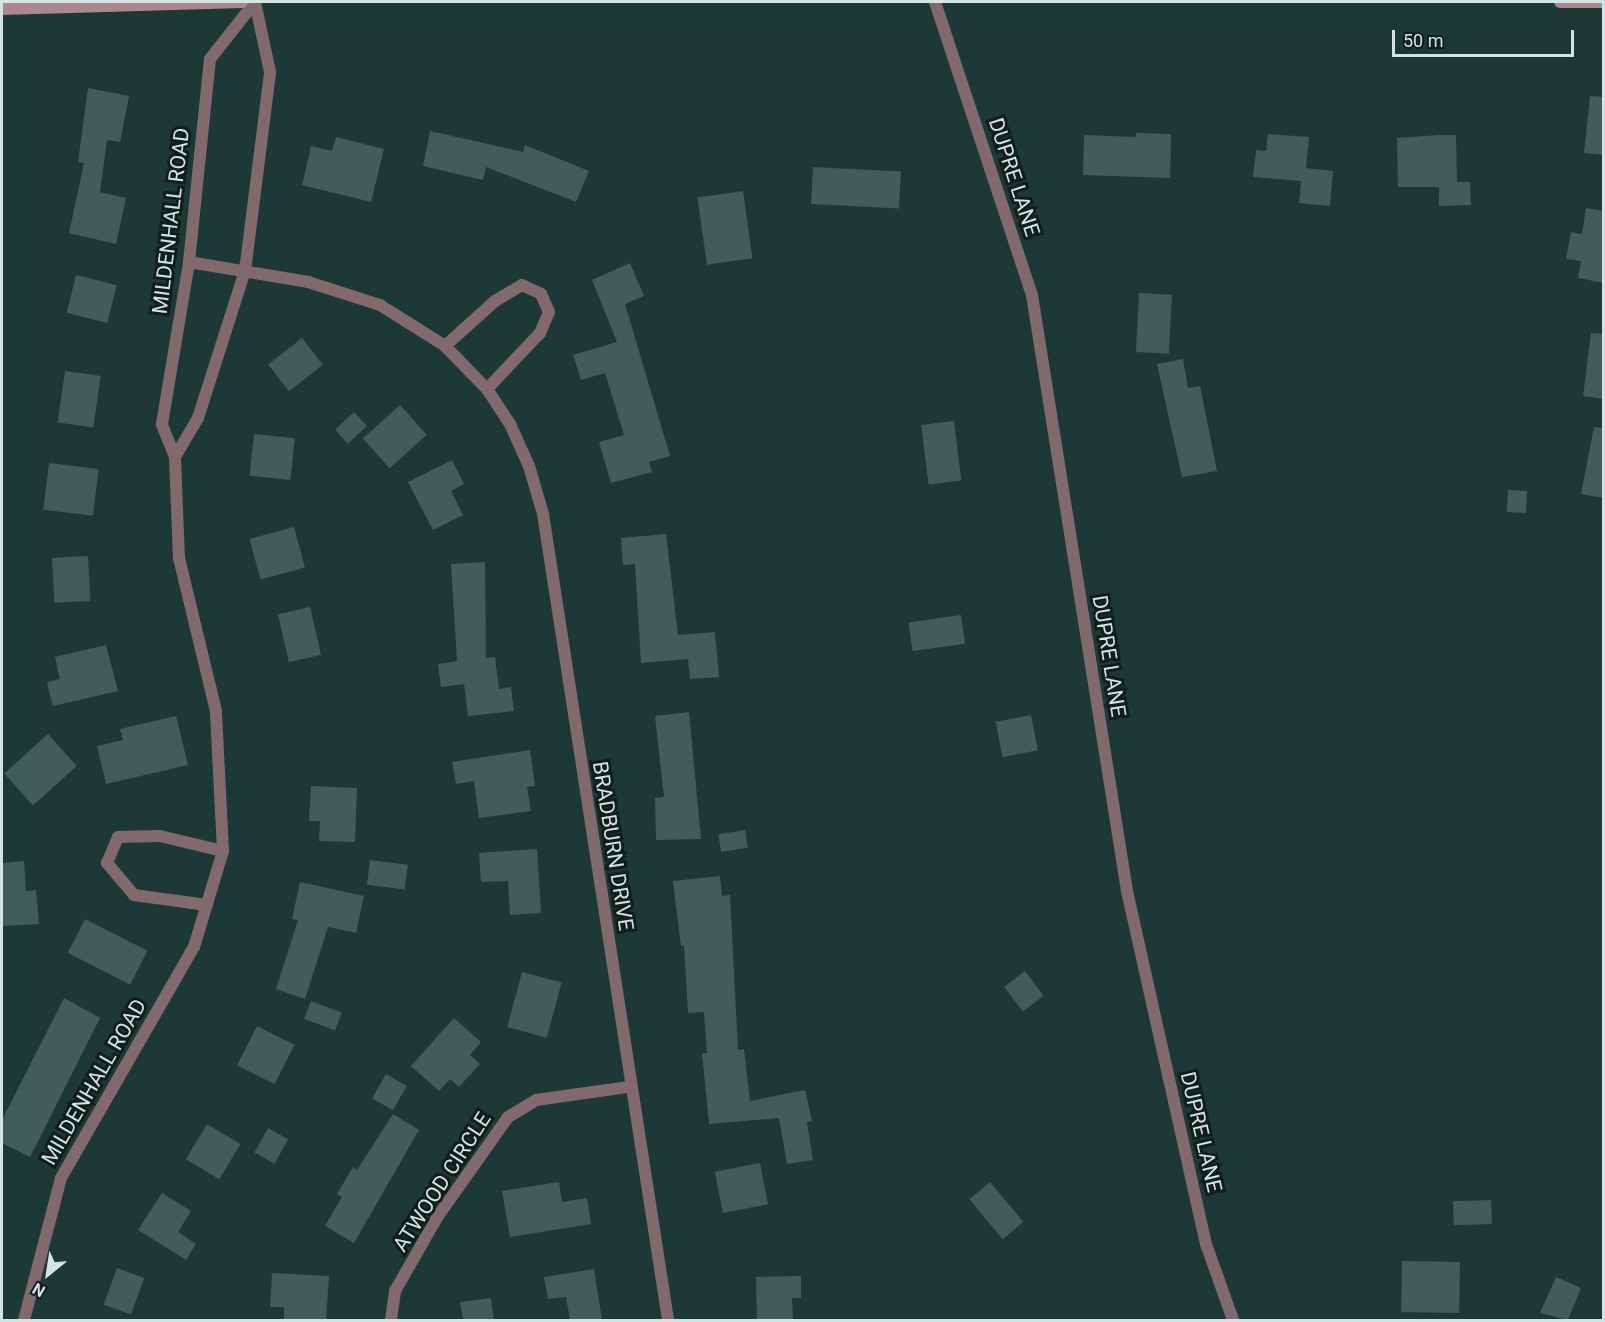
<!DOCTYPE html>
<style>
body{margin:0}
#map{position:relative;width:1605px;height:1322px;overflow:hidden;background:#1d3935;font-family:Roboto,sans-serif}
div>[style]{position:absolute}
.building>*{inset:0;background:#405d59;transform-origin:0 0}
.minor>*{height:12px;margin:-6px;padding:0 6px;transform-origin:6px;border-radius:6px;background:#82696e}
.secondary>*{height:12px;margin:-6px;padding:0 6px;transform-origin:6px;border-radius:6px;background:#ad878f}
span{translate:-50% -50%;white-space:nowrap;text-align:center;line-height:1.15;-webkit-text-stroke:6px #111e1c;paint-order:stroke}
.street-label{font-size:21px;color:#d4e4e2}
.frame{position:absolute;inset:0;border:3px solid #d4e4e2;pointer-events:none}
.north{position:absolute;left:18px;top:1244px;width:60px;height:60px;-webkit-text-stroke:4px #111e1c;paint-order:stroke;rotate:210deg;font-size:16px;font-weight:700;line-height:24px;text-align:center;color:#d4e4e2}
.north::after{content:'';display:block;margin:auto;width:21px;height:27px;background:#d4e4e2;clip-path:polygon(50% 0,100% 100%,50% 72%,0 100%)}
.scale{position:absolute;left:1392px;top:30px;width:182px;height:27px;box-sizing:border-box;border:3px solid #d4e4e2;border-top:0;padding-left:8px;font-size:18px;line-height:21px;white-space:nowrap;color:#d4e4e2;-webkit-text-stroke:4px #111e1c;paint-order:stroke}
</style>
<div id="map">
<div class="building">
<div style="clip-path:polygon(88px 88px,129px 96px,120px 142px,107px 140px,100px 192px,126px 198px,116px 244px,69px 233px,84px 163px,78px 162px)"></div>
<div style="clip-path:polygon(1590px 96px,1604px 97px,1604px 155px,1584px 153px)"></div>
<div style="clip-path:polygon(430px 131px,523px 152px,525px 145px,589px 171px,576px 202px,486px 167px,483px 180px,423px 166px)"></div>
<div style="clip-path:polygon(1136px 133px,1171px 134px,1170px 178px,1083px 175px,1084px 135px,1136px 137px)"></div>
<div style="clip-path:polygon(1268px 134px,1309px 137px,1306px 168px,1333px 171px,1330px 206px,1299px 203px,1301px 181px,1253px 177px,1256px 150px,1266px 151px)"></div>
<div style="clip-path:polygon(1439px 135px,1456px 135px,1457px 182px,1470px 182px,1471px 205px,1439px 206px,1439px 187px,1398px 187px,1397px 138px)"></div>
<div style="clip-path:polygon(336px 137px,384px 149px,371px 202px,302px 185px,311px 146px,332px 151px)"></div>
<div style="left:813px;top:167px;width:88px;height:37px;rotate:3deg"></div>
<div style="left:743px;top:191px;width:68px;height:46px;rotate:82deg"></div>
<div style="clip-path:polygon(1586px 208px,1604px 211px,1604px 283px,1578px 278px,1581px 261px,1566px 259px,1571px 232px,1582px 234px)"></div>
<div style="clip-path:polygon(630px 263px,644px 296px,625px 304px,670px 456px,649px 462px,652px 472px,611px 483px,599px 442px,624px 435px,605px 373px,581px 380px,573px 355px,617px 342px,592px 280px)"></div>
<div style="left:76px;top:275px;width:42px;height:39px;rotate:14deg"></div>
<div style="left:1139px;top:293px;width:33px;height:59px;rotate:3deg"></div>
<div style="clip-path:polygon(1591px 333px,1604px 334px,1604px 399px,1583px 396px)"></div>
<div style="left:302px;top:338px;width:34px;height:43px;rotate:52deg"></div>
<div style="clip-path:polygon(1183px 359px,1188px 388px,1200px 386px,1217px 471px,1182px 477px,1157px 364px)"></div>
<div style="left:65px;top:371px;width:36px;height:52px;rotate:8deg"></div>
<div style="left:400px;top:405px;width:40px;height:50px;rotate:48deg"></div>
<div style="left:354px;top:412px;width:19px;height:26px;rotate:47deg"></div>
<div style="left:954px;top:421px;width:60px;height:33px;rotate:83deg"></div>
<div style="clip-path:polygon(1594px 427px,1604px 428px,1604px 498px,1581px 494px)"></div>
<div style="left:254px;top:434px;width:41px;height:42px;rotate:6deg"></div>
<div style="clip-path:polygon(452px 460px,464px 484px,451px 491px,463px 515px,433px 530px,408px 482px)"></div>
<div style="left:49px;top:463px;width:50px;height:47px;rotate:7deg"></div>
<div style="left:1508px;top:490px;width:19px;height:22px;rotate:3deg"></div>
<div style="left:294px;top:527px;width:42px;height:46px;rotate:75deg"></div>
<div style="clip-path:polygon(666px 534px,678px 635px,715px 632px,719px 677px,690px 679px,688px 659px,641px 663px,635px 564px,623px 565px,621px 538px)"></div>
<div style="left:88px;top:556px;width:45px;height:36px;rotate:87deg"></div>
<div style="clip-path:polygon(485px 562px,486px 658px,495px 657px,499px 689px,511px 687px,514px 711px,468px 716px,464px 684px,441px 687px,438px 664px,457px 661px,451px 564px)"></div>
<div style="left:310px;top:607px;width:49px;height:33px;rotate:77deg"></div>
<div style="left:961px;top:615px;width:29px;height:53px;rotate:82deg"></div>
<div style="clip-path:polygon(106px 645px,118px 691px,53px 706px,47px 682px,60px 679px,55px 657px)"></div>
<div style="clip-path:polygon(689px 712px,701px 839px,656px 840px,655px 798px,664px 797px,655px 716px)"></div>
<div style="left:1031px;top:715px;width:36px;height:36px;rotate:79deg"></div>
<div style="clip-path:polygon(176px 716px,188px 765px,106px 784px,97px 746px,123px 740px,120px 729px)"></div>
<div style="left:48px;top:734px;width:43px;height:59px;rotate:48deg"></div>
<div style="clip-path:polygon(530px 750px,535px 786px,527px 787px,531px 811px,479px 818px,474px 781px,456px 784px,452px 762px)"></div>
<div style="clip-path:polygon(311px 786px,357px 788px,355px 842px,319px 841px,320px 821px,309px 821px)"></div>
<div style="left:745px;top:830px;width:18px;height:27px;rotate:81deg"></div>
<div style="clip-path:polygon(537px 849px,541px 913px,510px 915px,508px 881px,481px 882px,479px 853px)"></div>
<div style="left:370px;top:860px;width:38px;height:25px;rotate:7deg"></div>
<div style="clip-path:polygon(24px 861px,26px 891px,36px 890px,39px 924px,2px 926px,2px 863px)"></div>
<div style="clip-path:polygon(720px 876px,722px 896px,730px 895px,738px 1050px,744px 1049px,750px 1101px,805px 1090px,812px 1121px,807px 1122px,813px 1160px,787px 1164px,779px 1118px,709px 1124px,702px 1053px,707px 1053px,704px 1012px,688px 1013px,684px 945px,681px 946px,673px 881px)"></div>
<div style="clip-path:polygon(300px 882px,364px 896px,356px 933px,328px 927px,305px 999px,276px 989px,298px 920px,292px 919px)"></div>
<div style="left:85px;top:919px;width:70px;height:38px;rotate:27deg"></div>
<div style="left:1025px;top:971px;width:31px;height:26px;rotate:53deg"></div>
<div style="left:522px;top:972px;width:41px;height:57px;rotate:15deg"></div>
<div style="clip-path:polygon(64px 998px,100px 1018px,30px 1157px,2px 1143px,2px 1120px)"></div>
<div style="left:311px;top:1001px;width:33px;height:19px;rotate:21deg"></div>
<div style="clip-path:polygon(454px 1018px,481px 1042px,470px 1055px,480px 1064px,459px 1087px,450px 1079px,439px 1091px,411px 1066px)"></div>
<div style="left:257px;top:1026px;width:42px;height:44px;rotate:27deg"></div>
<div style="left:386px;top:1074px;width:24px;height:28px;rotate:30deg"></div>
<div style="clip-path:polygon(393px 1114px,419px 1130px,354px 1243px,325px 1226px,342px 1197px,337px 1194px,353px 1167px,357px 1170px)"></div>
<div style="left:207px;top:1124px;width:39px;height:41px;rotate:31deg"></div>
<div style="left:268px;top:1128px;width:23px;height:28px;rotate:29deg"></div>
<div style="left:760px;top:1163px;width:42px;height:46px;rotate:79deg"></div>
<div style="clip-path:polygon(559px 1182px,562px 1202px,587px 1198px,591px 1224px,510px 1237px,502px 1191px)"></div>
<div style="left:990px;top:1182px;width:52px;height:27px;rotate:50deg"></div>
<div style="clip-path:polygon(162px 1193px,191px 1211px,178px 1232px,196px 1244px,186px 1260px,138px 1230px)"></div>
<div style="left:1491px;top:1200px;width:24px;height:38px;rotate:88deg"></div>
<div style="left:1402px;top:1261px;width:58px;height:51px;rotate:1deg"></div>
<div style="left:117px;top:1268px;width:29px;height:39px;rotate:20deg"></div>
<div style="clip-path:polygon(594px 1269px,602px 1320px,570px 1320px,566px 1297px,548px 1299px,544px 1277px)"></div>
<div style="clip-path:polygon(272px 1273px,329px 1276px,326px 1320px,284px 1320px,284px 1307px,270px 1307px)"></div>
<div style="clip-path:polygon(801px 1276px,801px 1298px,792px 1298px,793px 1320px,757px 1320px,756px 1277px)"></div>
<div style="clip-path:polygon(1556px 1277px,1581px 1288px,1568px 1320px,1540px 1313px)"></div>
<div style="clip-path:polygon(491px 1298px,494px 1320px,463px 1320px,460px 1302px)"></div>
</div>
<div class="minor">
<div style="left:935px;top:2px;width:309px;rotate:71.7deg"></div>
<div style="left:1032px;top:295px;width:604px;rotate:80.94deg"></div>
<div style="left:1127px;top:891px;width:362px;rotate:77.4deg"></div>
<div style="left:1206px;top:1244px;width:81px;rotate:70.4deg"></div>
<div style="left:189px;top:262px;width:121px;rotate:9.5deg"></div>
<div style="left:308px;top:282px;width:76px;rotate:17.7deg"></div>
<div style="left:380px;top:305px;width:77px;rotate:32.2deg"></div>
<div style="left:445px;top:346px;width:60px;rotate:45.7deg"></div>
<div style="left:487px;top:389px;width:42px;rotate:56.7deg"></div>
<div style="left:510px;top:424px;width:46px;rotate:65.7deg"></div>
<div style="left:529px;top:466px;width:50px;rotate:73.7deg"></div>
<div style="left:543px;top:514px;width:816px;rotate:81.18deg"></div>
<div style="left:445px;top:346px;width:67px;rotate:-42deg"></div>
<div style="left:495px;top:301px;width:31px;rotate:-31deg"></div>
<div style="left:522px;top:285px;width:21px;rotate:25deg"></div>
<div style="left:541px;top:294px;width:20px;rotate:66deg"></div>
<div style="left:549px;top:312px;width:23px;rotate:113deg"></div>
<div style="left:540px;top:333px;width:77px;rotate:133.4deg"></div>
<div style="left:175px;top:457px;width:45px;rotate:-59.5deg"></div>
<div style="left:198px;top:418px;width:154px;rotate:-72.3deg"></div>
<div style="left:245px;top:271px;width:201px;rotate:-82.8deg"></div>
<div style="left:270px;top:72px;width:72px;rotate:-102.1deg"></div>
<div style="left:207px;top:905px;width:74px;rotate:-172.2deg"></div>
<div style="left:134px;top:895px;width:42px;rotate:-130.2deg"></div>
<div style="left:107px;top:863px;width:28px;rotate:-67deg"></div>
<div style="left:118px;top:837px;width:42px;rotate:-1.4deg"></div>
<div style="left:160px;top:836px;width:65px;rotate:13.4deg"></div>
<div style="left:24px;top:1320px;width:147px;rotate:-75.4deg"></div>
<div style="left:61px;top:1178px;width:267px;rotate:-60.1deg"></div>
<div style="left:194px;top:947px;width:100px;rotate:-73.2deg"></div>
<div style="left:223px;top:851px;width:140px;rotate:-92.9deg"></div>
<div style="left:216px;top:711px;width:157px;rotate:-103.6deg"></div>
<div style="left:179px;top:558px;width:101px;rotate:-92.3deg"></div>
<div style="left:175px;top:457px;width:35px;rotate:-112deg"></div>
<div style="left:162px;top:424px;width:164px;rotate:-80.5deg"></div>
<div style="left:189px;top:262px;width:204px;rotate:-84.1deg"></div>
<div style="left:210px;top:59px;width:73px;rotate:-51.7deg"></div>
<div style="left:391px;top:1320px;width:29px;rotate:-82deg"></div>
<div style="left:395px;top:1291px;width:86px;rotate:-60.2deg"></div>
<div style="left:438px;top:1216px;width:121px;rotate:-54.7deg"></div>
<div style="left:508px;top:1117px;width:33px;rotate:-31deg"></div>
<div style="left:536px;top:1100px;width:94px;rotate:-8deg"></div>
</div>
<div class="secondary">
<div style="left:1560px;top:2px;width:44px"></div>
<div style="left:2px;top:9px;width:240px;rotate:-1.7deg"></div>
</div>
<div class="street-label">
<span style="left:1014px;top:177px;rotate:72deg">DUPRE LANE</span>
<span style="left:171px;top:221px;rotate:-83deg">MILDENHALL ROAD</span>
<span style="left:1109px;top:656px;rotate:81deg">DUPRE LANE</span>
<span style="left:613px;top:846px;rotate:81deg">BRADBURN DRIVE</span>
<span style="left:94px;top:1082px;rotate:-60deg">MILDENHALL ROAD</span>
<span style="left:1201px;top:1132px;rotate:77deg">DUPRE LANE</span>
<span style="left:442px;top:1182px;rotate:-57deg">ATWOOD CIRCLE</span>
</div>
<div class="frame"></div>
<div class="north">N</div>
<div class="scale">50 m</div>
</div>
